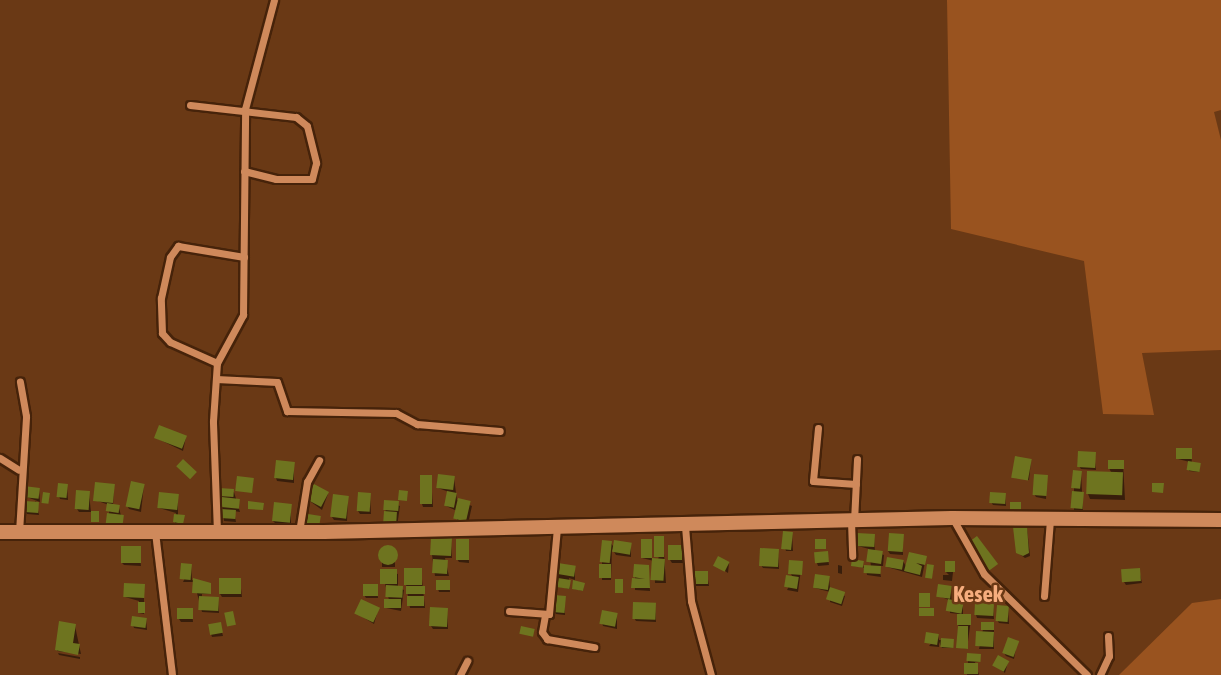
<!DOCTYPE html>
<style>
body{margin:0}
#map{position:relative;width:1221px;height:675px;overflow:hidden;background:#6a3915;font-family:"Asap Condensed",sans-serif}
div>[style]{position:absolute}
.green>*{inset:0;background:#99531f}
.shadow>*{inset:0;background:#0007;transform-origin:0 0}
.building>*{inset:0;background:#6e741f;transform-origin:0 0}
.round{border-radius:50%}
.roads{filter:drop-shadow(2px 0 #46230a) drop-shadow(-2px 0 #46230a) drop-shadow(0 2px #46230a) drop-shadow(0 -2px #46230a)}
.street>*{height:7px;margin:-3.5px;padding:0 3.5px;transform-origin:3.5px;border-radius:3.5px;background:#cf895b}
.secondary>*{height:14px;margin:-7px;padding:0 7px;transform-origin:7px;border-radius:7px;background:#cf895b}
span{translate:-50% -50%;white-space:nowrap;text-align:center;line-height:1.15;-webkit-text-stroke:5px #6a3915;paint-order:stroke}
.quarter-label{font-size:23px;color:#f6ad7e;font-weight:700}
</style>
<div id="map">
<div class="green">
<div style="clip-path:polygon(947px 0,1221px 0,1221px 110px,1214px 112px,1221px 140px,1221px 350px,1142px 353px,1154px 415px,1103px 414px,1084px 261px,951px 229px)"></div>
<div style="clip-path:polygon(1221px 599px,1221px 675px,1119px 675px,1192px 603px)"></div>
</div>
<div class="shadow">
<div style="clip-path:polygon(186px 437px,183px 451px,156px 438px)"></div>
<div style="clip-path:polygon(1191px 449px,1192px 464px,1200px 466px,1199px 472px,1189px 471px,1190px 462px,1178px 459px)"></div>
<div style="clip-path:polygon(1094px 454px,1096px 470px,1081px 469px,1079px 466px)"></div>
<div style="clip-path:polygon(1031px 461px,1029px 480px,1013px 476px)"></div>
<div style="clip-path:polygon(1123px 462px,1125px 500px,1090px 499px,1088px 494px,1112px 474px,1109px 468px)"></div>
<div style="clip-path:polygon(294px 464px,294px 483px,277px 481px,276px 478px)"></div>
<div style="clip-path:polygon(1081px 472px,1083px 511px,1074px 510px,1074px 488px)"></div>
<div style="clip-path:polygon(431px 477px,433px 507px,423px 507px,422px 504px)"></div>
<div style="clip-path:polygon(1047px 477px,1046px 499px,1036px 497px,1034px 494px)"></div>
<div style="clip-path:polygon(454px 478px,457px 500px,472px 506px,468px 524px,457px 521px,457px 511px,446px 506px,449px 492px,438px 488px)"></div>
<div style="clip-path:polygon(144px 485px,141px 512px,129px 509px,128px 507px)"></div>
<div style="clip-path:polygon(67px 486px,68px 500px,60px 499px,59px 496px)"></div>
<div style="clip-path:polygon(114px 486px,113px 506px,119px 508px,124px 527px,109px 526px,109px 505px,95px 500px)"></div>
<div style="clip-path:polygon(39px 490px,40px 502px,24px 496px)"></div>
<div style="clip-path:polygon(234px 492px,240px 512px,234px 511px,236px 522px,224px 521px,221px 496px)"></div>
<div style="clip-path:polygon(89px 493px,91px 512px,79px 512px,77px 509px)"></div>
<div style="clip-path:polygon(328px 494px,322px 510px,307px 499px)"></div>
<div style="clip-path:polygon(1005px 494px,1006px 506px,993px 505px,991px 502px)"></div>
<div style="clip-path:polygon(370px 495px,371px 514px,360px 514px,358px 511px)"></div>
<div style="clip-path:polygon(178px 496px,178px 516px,183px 524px,175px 523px,176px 513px,159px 508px)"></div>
<div style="clip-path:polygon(348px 498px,347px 521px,334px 520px,332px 517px)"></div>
<div style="clip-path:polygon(36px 501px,39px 515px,27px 514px,26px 512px)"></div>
<div style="clip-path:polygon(386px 502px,400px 506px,397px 527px,385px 523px)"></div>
<div style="clip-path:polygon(291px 506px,291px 525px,275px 523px,273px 521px)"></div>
<div style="clip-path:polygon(1027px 528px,1030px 556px,1025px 558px,1018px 553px)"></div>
<div style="clip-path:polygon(792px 533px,793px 551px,786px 551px,785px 548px)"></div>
<div style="clip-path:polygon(874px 536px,875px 552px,884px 555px,883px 566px,879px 566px,881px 577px,867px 575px,866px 568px,853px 566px,871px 567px,869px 549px,858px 546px)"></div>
<div style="clip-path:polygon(903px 536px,903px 555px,890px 554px,888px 551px)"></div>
<div style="clip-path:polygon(663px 538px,666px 583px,655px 583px,654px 561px,642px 558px,650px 541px,652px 560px,658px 560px)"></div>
<div style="clip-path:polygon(451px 540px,452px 558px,445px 558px,449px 576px,435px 576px,432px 555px)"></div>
<div style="clip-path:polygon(468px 541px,469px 563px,459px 562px,457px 559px)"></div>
<div style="clip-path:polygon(611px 543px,615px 549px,631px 545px,631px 557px,616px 555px,612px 549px,611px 580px,602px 580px,602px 561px)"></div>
<div style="clip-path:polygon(681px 547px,683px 563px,672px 563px,670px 560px)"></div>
<div style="clip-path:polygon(139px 548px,141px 566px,124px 565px,122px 563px)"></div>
<div style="left:382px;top:548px;width:13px;height:19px"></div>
<div style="clip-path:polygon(778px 551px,779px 569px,763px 568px,761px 565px)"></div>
<div style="clip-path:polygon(827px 553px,829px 565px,818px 566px,817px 563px)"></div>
<div style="clip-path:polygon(926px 557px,922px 577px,887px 567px,903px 561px,907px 568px)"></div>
<div style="clip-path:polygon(802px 562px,798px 592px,787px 590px,793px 578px,791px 574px)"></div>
<div style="clip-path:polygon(729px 563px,728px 573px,716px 565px)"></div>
<div style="clip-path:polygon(954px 564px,952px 581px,943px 580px,943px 575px,949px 575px,946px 572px)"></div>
<div style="clip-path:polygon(191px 565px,192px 580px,211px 585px,210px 594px,202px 594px,202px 598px,218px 599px,219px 613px,202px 612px,194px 582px,183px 582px)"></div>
<div style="clip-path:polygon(838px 565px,842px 566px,842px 574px,838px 573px)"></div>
<div style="clip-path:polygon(635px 566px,648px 566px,650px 591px,635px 590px)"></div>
<div style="clip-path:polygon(575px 568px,575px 583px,584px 585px,583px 591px,574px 589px,575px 580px,569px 578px,570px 589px,560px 587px,557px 574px)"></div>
<div style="clip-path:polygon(421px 570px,425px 608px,410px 608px,406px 584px)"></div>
<div style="clip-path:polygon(1139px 570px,1142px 583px,1126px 585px,1124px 582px)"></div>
<div style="clip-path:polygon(382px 571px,398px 574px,398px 587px,404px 590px,401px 611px,386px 608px,389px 600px)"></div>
<div style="clip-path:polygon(707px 573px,709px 586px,695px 586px,694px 583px)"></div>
<div style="clip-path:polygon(829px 577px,830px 589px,845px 596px,842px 606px,830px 602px,830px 592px,815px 588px)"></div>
<div style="clip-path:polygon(240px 580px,242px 597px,222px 597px,220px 594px)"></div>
<div style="clip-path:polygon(449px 581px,450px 592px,439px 592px,438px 589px)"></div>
<div style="clip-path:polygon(144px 586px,144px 614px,139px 613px,139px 601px,125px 597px)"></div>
<div style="clip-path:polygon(377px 586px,378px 598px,366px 598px,364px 595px)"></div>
<div style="clip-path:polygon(951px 587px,952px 602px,963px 603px,963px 616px,971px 619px,967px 649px,957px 647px,959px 614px,950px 613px,949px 600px,939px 596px)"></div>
<div style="clip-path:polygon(564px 597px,565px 615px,556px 614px,554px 611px)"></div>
<div style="clip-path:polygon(655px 604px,656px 622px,636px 621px,634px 618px)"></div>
<div style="clip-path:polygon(993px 606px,994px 619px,977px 618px,976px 615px)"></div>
<div style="clip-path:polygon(1008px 608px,1009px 624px,999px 623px,997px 620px)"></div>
<div style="clip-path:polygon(447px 609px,448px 629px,433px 629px,431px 626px)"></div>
<div style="clip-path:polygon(192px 610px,193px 622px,181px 622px,179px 619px)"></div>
<div style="clip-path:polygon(378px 610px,374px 624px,356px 613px)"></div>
<div style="clip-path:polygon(617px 614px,617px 629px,603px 626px,602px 623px)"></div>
<div style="clip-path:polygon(146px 619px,147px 630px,134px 628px,133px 625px)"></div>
<div style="clip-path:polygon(220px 624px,223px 636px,212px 637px,211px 634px)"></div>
<div style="clip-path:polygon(994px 625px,994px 649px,979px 649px,983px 629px)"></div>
<div style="clip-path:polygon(75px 626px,81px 654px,57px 651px,57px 650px)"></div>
<div style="clip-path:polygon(938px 635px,939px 640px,953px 641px,953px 648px,942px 648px,939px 642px,939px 647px,929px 646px)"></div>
<div style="clip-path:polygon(1017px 642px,1014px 659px,1006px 656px,1004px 653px)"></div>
<div style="clip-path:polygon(58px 653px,80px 657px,80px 659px,59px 655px)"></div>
<div style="clip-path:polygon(980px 657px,980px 662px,975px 662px,979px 675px,967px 675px,968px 661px)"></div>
<div style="clip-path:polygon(1008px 662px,1005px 673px,994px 665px)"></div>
</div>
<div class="building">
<div style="left:159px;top:425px;width:30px;height:14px;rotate:21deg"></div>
<div style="left:1176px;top:448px;width:16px;height:11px"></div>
<div style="left:1078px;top:451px;width:18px;height:16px;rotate:3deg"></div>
<div style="left:1015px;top:456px;width:17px;height:22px;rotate:10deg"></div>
<div style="left:183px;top:459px;width:19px;height:10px;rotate:43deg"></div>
<div style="left:276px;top:460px;width:19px;height:18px;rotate:6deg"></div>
<div style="left:1108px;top:460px;width:16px;height:9px"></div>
<div style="left:1188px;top:461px;width:13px;height:9px;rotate:9deg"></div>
<div style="left:1073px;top:470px;width:9px;height:18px;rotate:6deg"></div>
<div style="left:1087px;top:471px;width:36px;height:23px;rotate:2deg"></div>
<div style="left:438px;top:474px;width:17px;height:14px;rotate:7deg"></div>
<div style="left:1034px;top:474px;width:14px;height:21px;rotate:4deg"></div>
<div style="left:420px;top:475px;width:12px;height:29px"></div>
<div style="left:237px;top:476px;width:17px;height:15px;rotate:7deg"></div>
<div style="left:131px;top:481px;width:14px;height:26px;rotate:12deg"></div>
<div style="left:95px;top:482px;width:20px;height:19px;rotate:6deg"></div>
<div style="left:58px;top:483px;width:10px;height:14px;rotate:6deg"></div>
<div style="clip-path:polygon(1152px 483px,1164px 483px,1163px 493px,1152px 492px)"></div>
<div style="left:314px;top:484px;width:17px;height:17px;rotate:28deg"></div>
<div style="left:24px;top:486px;width:16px;height:11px;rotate:7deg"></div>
<div style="left:219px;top:488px;width:15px;height:8px;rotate:4deg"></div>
<div style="left:76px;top:490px;width:14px;height:19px;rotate:4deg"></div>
<div style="left:399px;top:490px;width:9px;height:10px;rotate:6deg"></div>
<div style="left:447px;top:491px;width:10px;height:15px;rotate:11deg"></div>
<div style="left:1072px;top:491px;width:12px;height:17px;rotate:5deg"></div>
<div style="left:43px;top:492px;width:7px;height:11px;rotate:8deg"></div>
<div style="left:159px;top:492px;width:20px;height:16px;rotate:6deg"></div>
<div style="left:358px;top:492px;width:13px;height:19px;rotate:4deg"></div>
<div style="left:990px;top:492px;width:16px;height:11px;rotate:4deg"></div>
<div style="left:333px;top:494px;width:16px;height:23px;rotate:7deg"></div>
<div style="left:222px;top:497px;width:18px;height:10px;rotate:6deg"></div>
<div style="left:458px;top:498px;width:13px;height:21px;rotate:13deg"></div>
<div style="left:384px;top:500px;width:15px;height:10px;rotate:4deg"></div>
<div style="left:25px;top:501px;width:14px;height:11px;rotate:4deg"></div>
<div style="clip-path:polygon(248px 501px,264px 503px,263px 510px,248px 509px)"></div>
<div style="left:274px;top:502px;width:18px;height:19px;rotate:6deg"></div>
<div style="left:1010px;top:502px;width:11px;height:9px"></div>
<div style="left:107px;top:503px;width:13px;height:8px;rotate:9deg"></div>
<div style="left:221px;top:509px;width:15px;height:9px;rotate:4deg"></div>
<div style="left:91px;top:511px;width:8px;height:11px"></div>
<div style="left:384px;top:511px;width:13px;height:13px;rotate:4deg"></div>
<div style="left:107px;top:513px;width:17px;height:10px;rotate:7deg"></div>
<div style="clip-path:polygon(174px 514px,185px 515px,183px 524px,173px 522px)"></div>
<div style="left:308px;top:514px;width:13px;height:11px;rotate:9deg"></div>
<div style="clip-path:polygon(1027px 526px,1029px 553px,1023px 556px,1016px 553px,1013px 527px)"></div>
<div style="left:783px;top:531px;width:10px;height:18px;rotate:6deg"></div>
<div style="left:857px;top:533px;width:18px;height:13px;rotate:3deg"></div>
<div style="left:889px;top:533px;width:15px;height:18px;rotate:4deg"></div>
<div style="left:654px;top:536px;width:10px;height:21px"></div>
<div style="left:977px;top:536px;width:35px;height:11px;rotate:53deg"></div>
<div style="left:431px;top:537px;width:21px;height:18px;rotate:3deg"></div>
<div style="left:456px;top:539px;width:13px;height:21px"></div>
<div style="left:641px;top:539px;width:11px;height:19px"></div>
<div style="left:815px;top:539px;width:11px;height:10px"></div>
<div style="left:602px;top:540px;width:10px;height:22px;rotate:6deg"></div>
<div style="left:614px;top:540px;width:18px;height:12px;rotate:9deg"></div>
<div style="left:668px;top:545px;width:14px;height:15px"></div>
<div class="round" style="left:378px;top:545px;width:20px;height:20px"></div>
<div style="left:121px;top:546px;width:20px;height:17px"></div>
<div style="left:760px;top:548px;width:19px;height:18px;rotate:3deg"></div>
<div style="left:868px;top:549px;width:15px;height:13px;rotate:8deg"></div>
<div style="left:828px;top:551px;width:11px;height:14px;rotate:85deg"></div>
<div style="clip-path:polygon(909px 552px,927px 556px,925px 565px,916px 563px,922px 566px,920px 575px,904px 571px)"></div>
<div style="left:718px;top:556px;width:13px;height:11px;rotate:27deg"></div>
<div style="left:887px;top:557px;width:17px;height:10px;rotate:10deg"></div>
<div style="left:652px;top:558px;width:13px;height:22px;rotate:4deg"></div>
<div style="left:433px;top:559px;width:15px;height:14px;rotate:4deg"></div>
<div style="left:852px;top:559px;width:12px;height:7px;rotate:9deg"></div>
<div style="left:789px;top:560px;width:14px;height:14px;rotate:4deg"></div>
<div style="left:945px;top:561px;width:10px;height:11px"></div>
<div style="left:181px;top:563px;width:11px;height:16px;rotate:5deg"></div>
<div style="left:558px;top:563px;width:18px;height:11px;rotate:9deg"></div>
<div style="left:599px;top:564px;width:12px;height:14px"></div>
<div style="clip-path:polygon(634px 564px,649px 565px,650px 588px,631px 588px,632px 578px,645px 579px,633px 577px)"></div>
<div style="left:927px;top:564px;width:7px;height:14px;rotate:8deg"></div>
<div style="left:864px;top:565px;width:17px;height:8px;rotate:3deg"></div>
<div style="left:404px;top:568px;width:18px;height:17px"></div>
<div style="left:1140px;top:568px;width:13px;height:19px;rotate:86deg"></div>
<div style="left:380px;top:569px;width:17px;height:15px"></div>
<div style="left:692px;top:571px;width:16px;height:13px"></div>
<div style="left:815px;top:574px;width:15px;height:14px;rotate:8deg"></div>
<div style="left:786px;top:575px;width:13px;height:12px;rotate:9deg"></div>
<div style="clip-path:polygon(193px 578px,211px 583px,211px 594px,192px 593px)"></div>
<div style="left:219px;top:578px;width:22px;height:16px"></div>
<div style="left:558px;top:578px;width:13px;height:9px;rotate:9deg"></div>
<div style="left:615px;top:579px;width:8px;height:14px"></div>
<div style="left:436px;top:580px;width:14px;height:10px"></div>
<div style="clip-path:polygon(573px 580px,585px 583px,583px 591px,572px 589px)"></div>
<div style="left:124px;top:583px;width:21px;height:14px;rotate:3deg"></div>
<div style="left:363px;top:584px;width:15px;height:12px"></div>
<div style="left:938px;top:584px;width:14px;height:13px;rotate:8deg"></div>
<div style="left:386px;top:585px;width:17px;height:12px;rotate:3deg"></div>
<div style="left:406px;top:586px;width:19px;height:8px"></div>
<div style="left:830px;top:587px;width:16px;height:13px;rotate:18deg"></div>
<div style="left:919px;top:593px;width:11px;height:14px"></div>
<div style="left:554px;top:595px;width:12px;height:17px;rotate:5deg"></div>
<div style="left:199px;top:596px;width:20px;height:14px;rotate:3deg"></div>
<div style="left:407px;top:596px;width:17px;height:10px"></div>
<div style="left:361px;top:599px;width:21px;height:16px;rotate:25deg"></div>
<div style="left:384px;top:599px;width:17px;height:9px"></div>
<div style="left:948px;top:599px;width:16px;height:12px;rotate:11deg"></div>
<div style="left:138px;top:602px;width:7px;height:11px"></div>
<div style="left:633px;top:602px;width:23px;height:17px;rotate:2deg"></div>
<div style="left:975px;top:603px;width:19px;height:12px;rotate:3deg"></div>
<div style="left:997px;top:605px;width:12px;height:16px;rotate:5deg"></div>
<div style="left:430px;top:607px;width:18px;height:19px;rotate:3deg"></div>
<div style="left:177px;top:608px;width:16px;height:11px"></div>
<div style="left:919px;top:608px;width:15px;height:8px"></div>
<div style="left:602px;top:610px;width:16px;height:14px;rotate:11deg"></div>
<div style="left:233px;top:611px;width:14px;height:9px;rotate:78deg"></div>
<div style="left:971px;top:614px;width:11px;height:14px;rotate:90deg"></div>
<div style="left:132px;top:616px;width:15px;height:10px;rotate:8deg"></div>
<div style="clip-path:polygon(59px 621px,76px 624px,73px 643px,80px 644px,78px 655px,55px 650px)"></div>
<div style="left:221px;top:622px;width:11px;height:13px;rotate:80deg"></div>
<div style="left:981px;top:622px;width:13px;height:8px"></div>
<div style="left:521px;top:626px;width:14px;height:8px;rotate:12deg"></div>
<div style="clip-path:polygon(958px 626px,968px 626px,968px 649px,956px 648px)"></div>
<div style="left:976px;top:631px;width:18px;height:15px;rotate:3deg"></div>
<div style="left:926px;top:632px;width:13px;height:11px;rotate:9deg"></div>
<div style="left:1008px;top:637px;width:12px;height:17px;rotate:20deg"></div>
<div style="left:941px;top:638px;width:13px;height:9px;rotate:4deg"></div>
<div style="left:967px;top:653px;width:14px;height:8px;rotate:4deg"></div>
<div style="left:998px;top:655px;width:13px;height:12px;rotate:29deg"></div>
<div style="left:964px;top:663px;width:14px;height:11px"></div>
</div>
<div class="roads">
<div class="street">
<div style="left:190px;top:105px;width:107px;rotate:6.5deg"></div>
<div style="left:296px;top:117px;width:14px;rotate:39deg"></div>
<div style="left:307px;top:126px;width:38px;rotate:76deg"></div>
<div style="left:316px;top:163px;width:16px;rotate:104deg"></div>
<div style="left:312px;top:179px;width:36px;rotate:180deg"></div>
<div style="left:276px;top:179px;width:33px;rotate:-166deg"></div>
<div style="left:217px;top:363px;width:51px;rotate:-155.9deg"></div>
<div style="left:170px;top:342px;width:12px;rotate:-132deg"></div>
<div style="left:162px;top:333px;width:35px;rotate:-92deg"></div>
<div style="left:161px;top:298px;width:42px;rotate:-77.6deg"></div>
<div style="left:170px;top:257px;width:14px;rotate:-54deg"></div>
<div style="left:178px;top:246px;width:67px;rotate:9.5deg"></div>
<div style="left:216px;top:379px;width:61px;rotate:2.8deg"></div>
<div style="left:277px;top:382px;width:31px;rotate:71deg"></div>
<div style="left:287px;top:411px;width:109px;rotate:1.1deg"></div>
<div style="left:396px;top:413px;width:24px;rotate:28deg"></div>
<div style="left:417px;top:424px;width:83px;rotate:4.8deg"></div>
<div style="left:818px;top:428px;width:53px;rotate:95.4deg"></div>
<div style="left:813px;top:481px;width:43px;rotate:4deg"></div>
<div style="left:0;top:458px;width:22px;rotate:32deg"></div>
<div style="left:953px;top:519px;width:63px;rotate:60.6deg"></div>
<div style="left:984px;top:574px;width:144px;rotate:44.4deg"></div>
<div style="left:851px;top:521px;width:35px;rotate:88deg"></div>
<div style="left:854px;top:521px;width:62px;rotate:-87.2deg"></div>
<div style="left:685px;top:526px;width:75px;rotate:85.4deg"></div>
<div style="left:691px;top:601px;width:77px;rotate:74.9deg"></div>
<div style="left:19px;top:532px;width:116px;rotate:-86.5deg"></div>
<div style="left:26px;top:416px;width:35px;rotate:-100deg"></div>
<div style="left:155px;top:532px;width:144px;rotate:83.2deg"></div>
<div style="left:217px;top:532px;width:111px;rotate:-92.1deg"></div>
<div style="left:213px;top:421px;width:58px;rotate:-86.1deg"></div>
<div style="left:217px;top:363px;width:55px;rotate:-61.6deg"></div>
<div style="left:243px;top:315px;width:206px;rotate:-89.4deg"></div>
<div style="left:245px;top:109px;width:113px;rotate:-75.1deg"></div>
<div style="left:299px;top:532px;width:51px;rotate:-80.9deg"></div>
<div style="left:307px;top:482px;width:25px;rotate:-61deg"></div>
<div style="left:1044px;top:596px;width:77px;rotate:-85.5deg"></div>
<div style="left:509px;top:611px;width:40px;rotate:4.3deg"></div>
<div style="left:549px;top:614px;width:86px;rotate:-84.7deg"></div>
<div style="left:545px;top:615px;width:17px;rotate:100deg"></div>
<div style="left:542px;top:632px;width:9px;rotate:54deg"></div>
<div style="left:547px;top:639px;width:48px;rotate:9.7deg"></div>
<div style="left:460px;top:675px;width:16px;rotate:-63deg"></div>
<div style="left:1100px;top:675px;width:21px;rotate:-65deg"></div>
<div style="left:1109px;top:656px;width:20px;rotate:-93deg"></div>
</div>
<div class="secondary">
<div style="left:0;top:532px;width:324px"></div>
<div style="left:324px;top:532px;width:628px;rotate:-1.28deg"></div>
<div style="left:952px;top:518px;width:269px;rotate:0.4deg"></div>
</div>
</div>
<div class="quarter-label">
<span style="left:978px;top:594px">Kesek</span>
</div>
</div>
